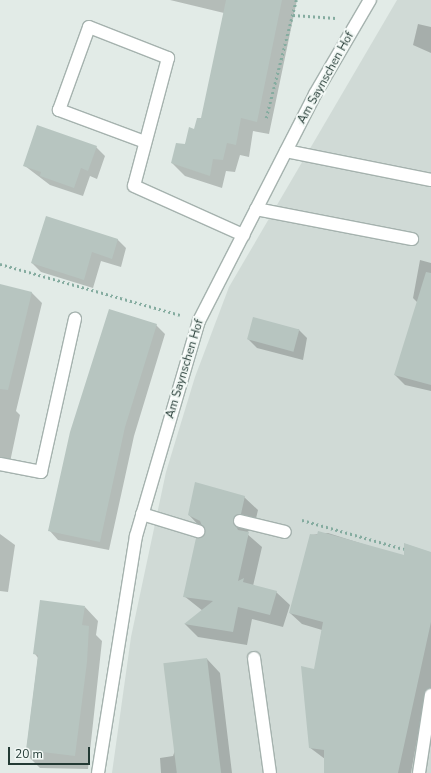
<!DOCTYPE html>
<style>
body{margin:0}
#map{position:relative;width:431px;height:773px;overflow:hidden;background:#e2ebe7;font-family:"Nunito Sans",sans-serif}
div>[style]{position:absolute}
.built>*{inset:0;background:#d0dad6}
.shadow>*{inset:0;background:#0003}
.building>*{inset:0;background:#b7c5c0;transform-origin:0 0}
.path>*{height:2.5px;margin-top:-1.25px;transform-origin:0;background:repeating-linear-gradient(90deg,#85aca0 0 2px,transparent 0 5px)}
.roads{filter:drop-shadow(1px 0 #a5b2ae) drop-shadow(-1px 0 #a5b2ae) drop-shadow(0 1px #a5b2ae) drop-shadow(0 -1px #a5b2ae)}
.service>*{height:12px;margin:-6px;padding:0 6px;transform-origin:6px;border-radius:6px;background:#fff}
.pedestrian>*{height:12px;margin:-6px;padding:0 6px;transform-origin:6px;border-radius:6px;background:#fff}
.secondary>*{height:12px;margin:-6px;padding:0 6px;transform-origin:6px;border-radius:6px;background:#fff}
span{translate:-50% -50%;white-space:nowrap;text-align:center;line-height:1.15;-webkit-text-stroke:4px #f2f8f5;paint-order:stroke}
.street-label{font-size:12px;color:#233a34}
.scale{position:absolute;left:8px;top:747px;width:82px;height:18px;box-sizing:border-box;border:2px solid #233a34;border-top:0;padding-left:5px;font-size:12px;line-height:14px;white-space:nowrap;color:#233a34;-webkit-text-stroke:3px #f2f8f5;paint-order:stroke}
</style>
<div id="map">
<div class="built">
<div style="clip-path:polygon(397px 0,431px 0,431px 773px,112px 773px,131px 637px,166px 472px,195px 377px,229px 287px)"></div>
</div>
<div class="shadow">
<div style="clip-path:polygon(170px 0,297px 0,269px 134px,253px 131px,249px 157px,240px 155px,235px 172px,226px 171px,222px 188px,185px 176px,172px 163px,202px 119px,224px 13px)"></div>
<div style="clip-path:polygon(418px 24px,431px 27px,431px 53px,413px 45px)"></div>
<div style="clip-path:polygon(96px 147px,105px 156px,97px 179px,90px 176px,83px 196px,50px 185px,25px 166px)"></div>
<div style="clip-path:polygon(117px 239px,126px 248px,121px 267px,101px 261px,93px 288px,41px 272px,32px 263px)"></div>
<div style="clip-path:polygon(420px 260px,431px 263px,431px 391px,405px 385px,395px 375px,418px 303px,413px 298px)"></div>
<div style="clip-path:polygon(0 285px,32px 293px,42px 303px,16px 411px,20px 415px,10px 462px,0 460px)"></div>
<div style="clip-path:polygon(156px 325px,165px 334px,134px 436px,109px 550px,58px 540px,49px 530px)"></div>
<div style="clip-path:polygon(298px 329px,307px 338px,303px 360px,257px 348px,248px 339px)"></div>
<div style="clip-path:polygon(244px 497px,258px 510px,254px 527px,246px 533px,262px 547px,253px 586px,276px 592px,290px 605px,283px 627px,252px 619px,247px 645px,198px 637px,185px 624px,203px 611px,184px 596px,206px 533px,189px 515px)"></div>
<div style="clip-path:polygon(328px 533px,404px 557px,431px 553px,431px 727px,430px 733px,420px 723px,411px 773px,325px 773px,325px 759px,309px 747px,315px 670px,322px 630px,302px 624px,290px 613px,311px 535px)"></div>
<div style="clip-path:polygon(0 534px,15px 545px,8px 592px,0 591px)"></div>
<div style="clip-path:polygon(85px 607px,98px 621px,96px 635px,102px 641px,88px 769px,40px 768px,26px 754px,38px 658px,35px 654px)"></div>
<div style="clip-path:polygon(207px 659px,220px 673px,232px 773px,161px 773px,160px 758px,173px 756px)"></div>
</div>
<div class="building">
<div style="clip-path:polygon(226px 0,282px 0,257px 122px,241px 118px,236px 145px,227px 143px,223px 160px,213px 159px,210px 176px,171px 163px,176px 143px,185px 144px,189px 127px,194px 129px,197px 118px,201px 118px)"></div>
<div style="clip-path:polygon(37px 125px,97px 146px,88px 171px,81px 168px,74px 188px,40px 176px,41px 172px,23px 166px)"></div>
<div style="clip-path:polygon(46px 216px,118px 239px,112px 259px,92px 252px,84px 280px,31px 263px)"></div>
<div style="clip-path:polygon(426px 272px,431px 273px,431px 385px,394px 375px)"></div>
<div style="clip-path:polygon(0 284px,32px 292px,8px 390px,0 389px)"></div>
<div style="clip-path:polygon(109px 309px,157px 324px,125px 427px,100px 542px,48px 531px,70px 432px)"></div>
<div style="left:253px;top:317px;width:48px;height:23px;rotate:15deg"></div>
<div style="clip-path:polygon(195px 482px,245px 496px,241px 514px,233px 520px,238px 530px,249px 532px,238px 581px,244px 578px,243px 582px,277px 591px,270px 615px,238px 607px,233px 632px,184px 624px,213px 601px,183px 597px,196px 538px,205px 533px,200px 521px,188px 515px)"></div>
<div style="clip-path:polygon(318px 531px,404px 555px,404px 543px,431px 552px,431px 622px,398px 773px,324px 773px,324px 750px,309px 748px,301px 666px,314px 669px,323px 622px,289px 613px,310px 534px,317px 535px)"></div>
<div style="clip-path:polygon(40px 600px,85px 606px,82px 625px,89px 626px,87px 662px,75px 756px,26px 750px,38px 655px,33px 654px)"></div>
<div style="left:207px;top:658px;width:116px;height:44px;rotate:83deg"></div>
</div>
<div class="path">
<div style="left:293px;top:15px;width:43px;rotate:4deg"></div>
<div style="left:266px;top:118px;width:122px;rotate:-75.7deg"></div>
<div style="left:0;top:264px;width:187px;rotate:15.8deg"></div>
<div style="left:302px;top:520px;width:106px;rotate:15.9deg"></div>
</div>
<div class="roads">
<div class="service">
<div style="left:145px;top:142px;width:92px;rotate:-159.6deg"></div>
<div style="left:59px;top:110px;width:88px;rotate:-70.1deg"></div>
<div style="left:89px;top:27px;width:85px;rotate:21.4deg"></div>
<div style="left:168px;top:58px;width:132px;rotate:104.9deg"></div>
<div style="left:134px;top:186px;width:120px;rotate:24.2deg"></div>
<div style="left:286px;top:151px;width:148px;rotate:11.3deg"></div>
<div style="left:256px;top:209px;width:159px;rotate:10.9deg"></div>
<div style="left:0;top:464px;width:42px;rotate:11deg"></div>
<div style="left:41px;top:472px;width:157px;rotate:-77.5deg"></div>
<div style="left:142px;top:514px;width:59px;rotate:16.9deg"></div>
<div style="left:240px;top:521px;width:46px;rotate:13.7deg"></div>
<div style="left:254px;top:658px;width:116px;rotate:82.1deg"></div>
</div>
<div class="pedestrian">
<div style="left:419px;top:773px;width:79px;rotate:-81.3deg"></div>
</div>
<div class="secondary">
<div style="left:98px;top:773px;width:240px;rotate:-80.9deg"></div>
<div style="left:136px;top:536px;width:224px;rotate:-73.7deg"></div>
<div style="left:199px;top:321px;width:255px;rotate:-62.9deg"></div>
<div style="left:315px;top:94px;width:109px;rotate:-59.7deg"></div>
</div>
</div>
<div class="street-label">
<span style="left:326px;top:78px;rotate:-61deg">Am Saynschen Hof</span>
<span style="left:185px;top:369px;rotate:-73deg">Am Saynschen Hof</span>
</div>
<div class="scale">20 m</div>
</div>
